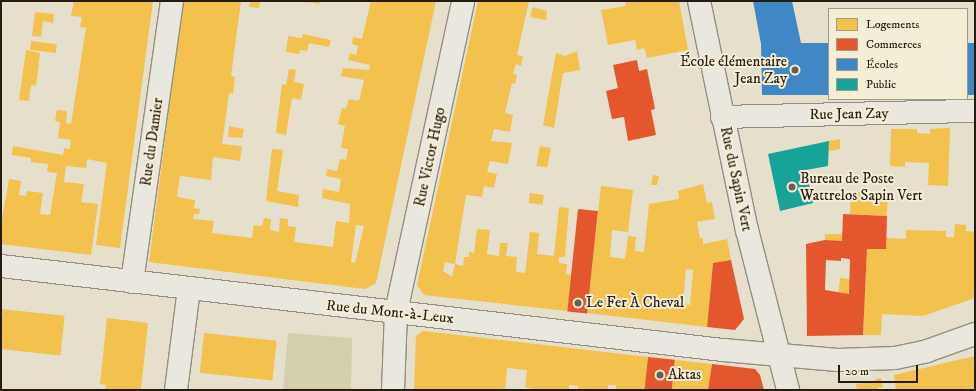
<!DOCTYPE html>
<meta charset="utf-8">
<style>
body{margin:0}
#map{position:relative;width:976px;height:391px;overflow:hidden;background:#e6dfcc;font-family:"IM FELL DW Pica",serif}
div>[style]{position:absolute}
.green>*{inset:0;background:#d2cfaa}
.homes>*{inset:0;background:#f2c14e;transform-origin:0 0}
.shops>*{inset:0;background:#e4572e;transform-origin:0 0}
.schools>*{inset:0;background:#3f88c5;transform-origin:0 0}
.public>*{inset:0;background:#17a398}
.roads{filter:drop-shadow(1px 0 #938e82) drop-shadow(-1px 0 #938e82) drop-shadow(0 1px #938e82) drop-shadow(0 -1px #938e82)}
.street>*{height:22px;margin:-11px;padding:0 11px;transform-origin:11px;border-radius:11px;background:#eae8de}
.secondary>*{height:22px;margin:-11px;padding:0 11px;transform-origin:11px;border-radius:11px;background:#eae8de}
.dots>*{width:11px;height:11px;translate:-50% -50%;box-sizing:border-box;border:2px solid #f5eed7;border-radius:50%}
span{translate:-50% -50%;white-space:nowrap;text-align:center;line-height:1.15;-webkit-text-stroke:4px #f5eed7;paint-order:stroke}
.poi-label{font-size:15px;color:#251b10}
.right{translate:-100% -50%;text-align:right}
.left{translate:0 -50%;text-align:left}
.street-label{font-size:15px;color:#251b10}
.frame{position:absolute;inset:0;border:2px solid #251b10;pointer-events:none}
.legend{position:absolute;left:828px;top:8px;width:140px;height:92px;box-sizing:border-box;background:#f5eed7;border:1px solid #a29a87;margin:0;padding:5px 7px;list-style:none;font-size:12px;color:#251b10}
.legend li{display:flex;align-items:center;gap:8px;height:20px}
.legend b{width:20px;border:1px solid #a29a87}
.scale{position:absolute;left:838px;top:365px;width:80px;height:18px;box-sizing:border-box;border:2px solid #251b10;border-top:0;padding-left:5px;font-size:12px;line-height:14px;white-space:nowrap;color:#251b10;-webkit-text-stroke:3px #f5eed7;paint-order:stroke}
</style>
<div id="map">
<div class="green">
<div style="clip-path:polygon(288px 333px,352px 338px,351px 390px,283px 390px)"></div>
</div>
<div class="homes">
<div style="clip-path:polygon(74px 1px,153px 1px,120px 248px,96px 245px,107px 163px,87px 159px,86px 168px,66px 166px,64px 182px,84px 184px,81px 202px,98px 204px,91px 255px,1px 244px,1px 225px,9px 179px,21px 181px,19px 195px,26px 196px,27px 191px,43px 193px,40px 214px,50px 215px,57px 173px,47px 172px,48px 164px,31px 162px,31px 158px,12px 155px,13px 146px,63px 155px,64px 148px,70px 149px,71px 140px,58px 138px,60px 122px,55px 121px,57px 110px,67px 111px,66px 123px,71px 124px,86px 28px,80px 27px,82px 17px,71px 16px)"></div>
<div style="clip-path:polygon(evenodd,183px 1px,241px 1px,231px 76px,235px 77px,233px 94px,229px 93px,222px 144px,242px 146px,240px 161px,213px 157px,211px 180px,180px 176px,177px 197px,195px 200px,194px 208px,200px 209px,199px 214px,194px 214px,193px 219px,214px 221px,212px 233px,252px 238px,254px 225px,262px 226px,264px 218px,271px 219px,270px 230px,279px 232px,280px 218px,288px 219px,288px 226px,296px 227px,294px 242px,333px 247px,336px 221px,349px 223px,350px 204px,322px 198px,323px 189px,339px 192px,341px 179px,326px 176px,327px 169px,337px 171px,340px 159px,346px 160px,348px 149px,341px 148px,345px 126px,338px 124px,342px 108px,346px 109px,349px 99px,359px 101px,364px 80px,341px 76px,343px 68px,369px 70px,370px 65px,348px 60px,350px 53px,356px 55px,358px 46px,352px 44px,353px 37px,362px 39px,371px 1px,436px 1px,376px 283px,365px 289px,149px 262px,183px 1px,356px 225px,364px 226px,355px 263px,351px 262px,356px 225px)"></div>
<div style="clip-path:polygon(250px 1px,260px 1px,259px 8px,249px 7px)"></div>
<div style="clip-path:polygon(296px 1px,308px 1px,308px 3px)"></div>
<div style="clip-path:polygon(311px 1px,320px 1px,319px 4px,310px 2px)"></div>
<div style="clip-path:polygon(478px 1px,529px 1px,517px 55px,523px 56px,521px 66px,516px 64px,513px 74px,517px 75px,515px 84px,512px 83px,505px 113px,513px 115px,510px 132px,494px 129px,491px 141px,512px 143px,508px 164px,490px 161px,487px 172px,497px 174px,494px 188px,484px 186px,482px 197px,466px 195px,455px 264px,445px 262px,443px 271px,452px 277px,455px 264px,463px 266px,464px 257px,469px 257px,469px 252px,474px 253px,477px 229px,490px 230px,487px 254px,499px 256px,500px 243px,508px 243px,506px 256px,517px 257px,516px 272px,525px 273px,530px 232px,539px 233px,537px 254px,554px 256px,559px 207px,569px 208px,565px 257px,559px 257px,559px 263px,567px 264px,566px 274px,571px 275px,567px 311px,424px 295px,417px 285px)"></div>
<div style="clip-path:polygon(625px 1px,679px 1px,688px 50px,647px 58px,644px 48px,637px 50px,635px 40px,608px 45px,601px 10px,626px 6px)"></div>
<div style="clip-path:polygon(533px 7px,547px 11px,546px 20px,530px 17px)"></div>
<div style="clip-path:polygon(35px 12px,54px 14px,53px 23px,43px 21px,41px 37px,32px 36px)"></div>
<div style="clip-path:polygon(303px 34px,331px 40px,329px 47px,309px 43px,307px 51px,300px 50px,299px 54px,286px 52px,288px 36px,302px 38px)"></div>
<div style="left:31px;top:41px;width:26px;height:9px;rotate:7deg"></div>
<div style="clip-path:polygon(26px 50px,40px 53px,36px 86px,31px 85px,29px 101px,19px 100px)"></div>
<div style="clip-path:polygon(577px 51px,580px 70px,563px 73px,554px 128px,543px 125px,556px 53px,565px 56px)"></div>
<div style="clip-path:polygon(289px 69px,296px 70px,294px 82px,304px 84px,301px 100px,292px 98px,286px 135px,276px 133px,282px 84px,286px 85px)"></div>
<div style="clip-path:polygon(229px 126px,244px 129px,242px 138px,228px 137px)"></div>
<div style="clip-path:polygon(950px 128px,948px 186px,928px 185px,929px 163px,905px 162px,905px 167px,890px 166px,891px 129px,917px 129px,917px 133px,930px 134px,930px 129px)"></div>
<div style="clip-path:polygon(840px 139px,840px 149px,829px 151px,829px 141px)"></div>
<div style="left:540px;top:146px;width:11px;height:20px;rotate:10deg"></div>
<div style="clip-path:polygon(272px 149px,283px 150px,277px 191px,299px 195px,298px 207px,266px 201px)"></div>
<div style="clip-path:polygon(653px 175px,659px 176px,657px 185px,651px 185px)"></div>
<div style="clip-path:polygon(evenodd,703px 184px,707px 203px,712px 202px,715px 219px,697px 222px,700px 238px,703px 238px,703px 244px,727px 239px,731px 260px,713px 263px,707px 327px,587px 313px,601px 186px,633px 190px,628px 232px,612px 230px,610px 257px,625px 259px,628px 236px,636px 237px,635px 251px,644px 252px,649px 204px,679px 199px,678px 191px,703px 184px,686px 269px,693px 270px,690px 305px,683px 304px,686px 269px)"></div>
<div style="left:851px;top:192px;width:37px;height:22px;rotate:3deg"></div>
<div style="left:530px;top:193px;width:14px;height:10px;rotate:8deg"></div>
<div style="clip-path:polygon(955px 224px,966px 225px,966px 231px,975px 232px,975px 298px,923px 316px,882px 314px,881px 335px,863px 335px,867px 249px,886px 249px,886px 238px,906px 239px,906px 230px,946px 231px,946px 237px,954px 237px)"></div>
<div style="clip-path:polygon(825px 234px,842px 234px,842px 241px,825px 240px)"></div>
<div style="left:840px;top:278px;width:10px;height:16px;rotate:6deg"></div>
<div style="left:1px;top:309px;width:64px;height:40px;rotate:6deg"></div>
<div style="clip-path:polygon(107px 318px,148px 323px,141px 389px,105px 390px,106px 385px,100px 384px)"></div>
<div style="clip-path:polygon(423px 331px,648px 357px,645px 390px,616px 390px,616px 385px,608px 385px,608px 390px,578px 390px,578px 386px,569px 385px,569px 390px,536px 390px,525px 387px,527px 370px,507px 368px,505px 390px,414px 390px,416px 336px)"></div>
<div style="left:204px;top:333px;width:73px;height:40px;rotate:6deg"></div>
<div style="clip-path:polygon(975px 356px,975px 390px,896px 390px,894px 375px)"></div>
<div style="clip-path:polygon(675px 360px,712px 364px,708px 390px,671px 390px)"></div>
<div style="clip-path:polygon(881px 378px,883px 387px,877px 388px,878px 390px,857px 390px,856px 384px,876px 382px,875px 379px)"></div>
</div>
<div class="shops">
<div style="clip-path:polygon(637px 60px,639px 71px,647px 69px,655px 109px,651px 110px,656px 135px,628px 141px,624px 117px,612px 119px,606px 91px,618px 88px,613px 65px)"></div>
<div style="left:578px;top:209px;width:20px;height:103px;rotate:6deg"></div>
<div style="clip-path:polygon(evenodd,843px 214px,887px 216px,886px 249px,867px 249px,863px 335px,807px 336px,806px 244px,825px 240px,842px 241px,843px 214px,841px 258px,850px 259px,849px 294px,825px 290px,826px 260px,841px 261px,841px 258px)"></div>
<div style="clip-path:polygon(731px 260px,744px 319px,735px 330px,707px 327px,713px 263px)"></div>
<div style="left:648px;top:357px;width:27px;height:33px;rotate:6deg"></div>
<div style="clip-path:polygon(712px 364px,755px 369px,760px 375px,764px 390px,708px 390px)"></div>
</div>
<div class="schools">
<div style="clip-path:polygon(753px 1px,792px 1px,801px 43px,829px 43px,829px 95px,762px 95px,761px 44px)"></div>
<div style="left:967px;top:43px;width:8px;height:52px"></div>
</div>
<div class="public">
<div style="clip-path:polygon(829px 141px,828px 166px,806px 170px,813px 203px,780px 211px,768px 154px)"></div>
</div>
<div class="roads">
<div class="street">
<div style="left:722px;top:117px;width:253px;rotate:-1.4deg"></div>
<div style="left:132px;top:282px;width:284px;rotate:-81.9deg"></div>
<div style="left:176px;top:390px;width:102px;rotate:-82.7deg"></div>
<div style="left:393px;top:390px;width:78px;rotate:-87.8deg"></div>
<div style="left:396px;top:312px;width:318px;rotate:-77.8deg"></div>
</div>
<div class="secondary">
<div style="left:699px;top:1px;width:234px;rotate:78.2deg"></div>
<div style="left:747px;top:230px;width:165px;rotate:75.6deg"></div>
<div style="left:1px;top:266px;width:727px;rotate:6.64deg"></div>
<div style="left:723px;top:350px;width:115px;rotate:5deg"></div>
<div style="left:838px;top:360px;width:57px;rotate:-2deg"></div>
<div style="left:895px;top:358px;width:33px;rotate:-12deg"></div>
<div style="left:927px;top:351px;width:51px;rotate:-19.5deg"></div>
</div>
</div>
<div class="dots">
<div style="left:795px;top:70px;background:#696052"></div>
<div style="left:792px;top:187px;background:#696052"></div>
<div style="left:578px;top:303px;background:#696052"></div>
<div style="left:660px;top:375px;background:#696052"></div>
</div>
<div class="poi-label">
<span class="right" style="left:787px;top:70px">École élémentaire<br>Jean Zay</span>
<span class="left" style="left:800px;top:187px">Bureau de Poste<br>Wattrelos Sapin Vert</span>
<span class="left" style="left:586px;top:303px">Le Fer À Cheval</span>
<span class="left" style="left:668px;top:375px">Aktas</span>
</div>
<div class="street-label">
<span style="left:849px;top:114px;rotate:-1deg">Rue Jean Zay</span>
<span style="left:152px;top:142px;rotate:-82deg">Rue du Damier</span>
<span style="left:430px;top:157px;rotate:-78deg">Rue Victor Hugo</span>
<span style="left:736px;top:179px;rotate:78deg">Rue du Sapin Vert</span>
<span style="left:390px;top:312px;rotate:6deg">Rue du Mont-à-Leux</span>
</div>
<div class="frame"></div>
<ul class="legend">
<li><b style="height:11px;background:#f2c14e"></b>Logements</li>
<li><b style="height:11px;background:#e4572e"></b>Commerces</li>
<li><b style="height:11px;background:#3f88c5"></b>Écoles</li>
<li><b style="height:11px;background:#17a398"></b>Public</li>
</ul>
<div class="scale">20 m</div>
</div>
